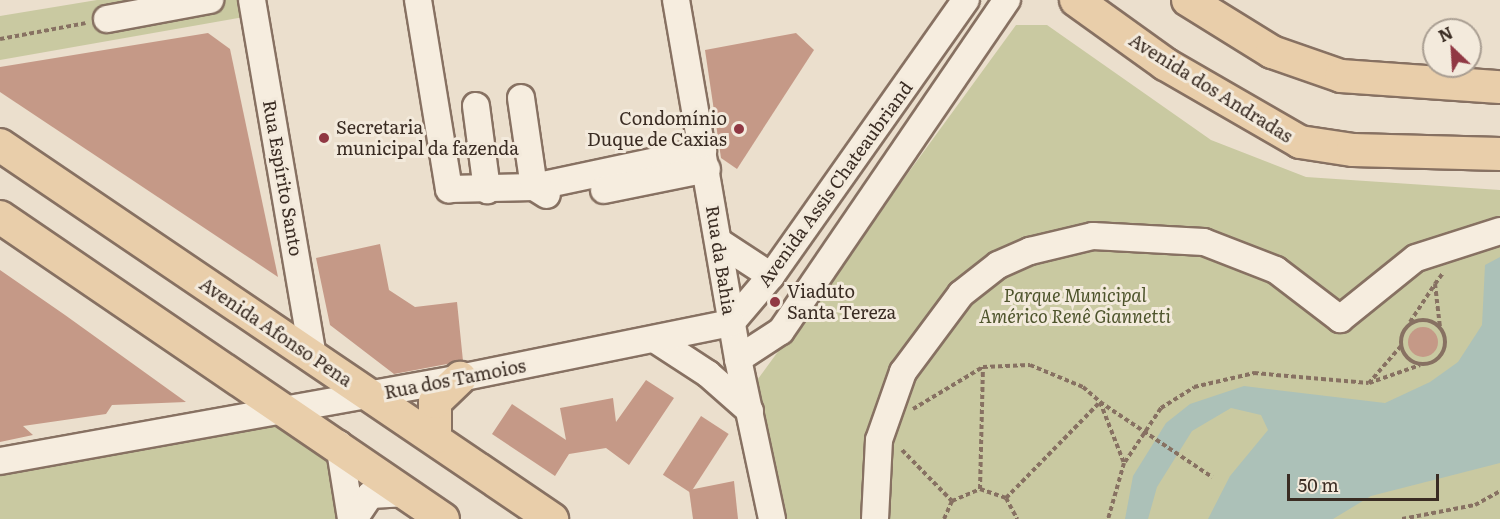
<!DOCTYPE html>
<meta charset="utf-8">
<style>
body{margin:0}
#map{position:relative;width:1500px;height:519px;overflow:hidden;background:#ebdfcd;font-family:Literata,serif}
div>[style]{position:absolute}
.green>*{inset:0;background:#c9c9a1}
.water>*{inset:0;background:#acc1b8}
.building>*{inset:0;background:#c59987;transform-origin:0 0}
.round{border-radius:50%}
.path>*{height:4px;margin-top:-2px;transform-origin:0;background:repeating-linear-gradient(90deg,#877162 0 4.5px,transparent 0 7.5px)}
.path>.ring{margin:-2px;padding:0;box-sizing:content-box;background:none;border:4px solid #877162;border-radius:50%}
.roads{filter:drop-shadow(2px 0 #877162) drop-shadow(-2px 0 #877162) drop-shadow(0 2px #877162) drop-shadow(0 -2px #877162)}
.minor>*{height:26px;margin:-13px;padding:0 13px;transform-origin:13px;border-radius:13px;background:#f6eddf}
.major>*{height:32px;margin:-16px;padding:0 16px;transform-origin:16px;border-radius:16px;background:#e9ceaa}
.dots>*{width:16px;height:16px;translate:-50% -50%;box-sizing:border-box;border:3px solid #f3eadc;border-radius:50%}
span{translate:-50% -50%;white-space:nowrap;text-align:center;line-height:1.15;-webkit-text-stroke:6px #f3eadc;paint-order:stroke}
.street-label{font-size:18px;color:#3a2c23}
.poi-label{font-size:18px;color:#3a2c23}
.right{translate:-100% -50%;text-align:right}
.left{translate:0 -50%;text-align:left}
.park-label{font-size:18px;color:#4e542c;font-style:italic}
.north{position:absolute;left:1422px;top:18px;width:60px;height:60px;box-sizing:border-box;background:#f3eadc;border:2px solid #a99e92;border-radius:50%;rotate:335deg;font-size:16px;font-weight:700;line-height:24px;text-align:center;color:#3a2c23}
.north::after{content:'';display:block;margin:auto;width:21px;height:27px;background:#903843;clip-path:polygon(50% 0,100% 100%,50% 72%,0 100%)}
.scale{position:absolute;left:1287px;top:474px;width:152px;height:27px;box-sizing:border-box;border:3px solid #3a2c23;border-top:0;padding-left:8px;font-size:18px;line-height:21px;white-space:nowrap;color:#3a2c23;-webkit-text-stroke:4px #f3eadc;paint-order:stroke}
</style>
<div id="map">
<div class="green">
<div style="clip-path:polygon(97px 0,241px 0,244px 17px,0 60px,0 16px)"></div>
<div style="clip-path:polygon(1016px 25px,1047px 25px,1211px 140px,1306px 177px,1500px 190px,1500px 519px,785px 519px,755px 383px)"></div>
<div style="clip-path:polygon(283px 411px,330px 438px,344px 519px,0 519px,0 461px)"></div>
</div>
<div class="water">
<div style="clip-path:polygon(1500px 257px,1500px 463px,1371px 496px,1333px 519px,1208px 519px,1230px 476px,1268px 430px,1261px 415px,1231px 408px,1192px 431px,1157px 487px,1148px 519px,1125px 519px,1133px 476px,1166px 423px,1190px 404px,1244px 386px,1385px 403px,1430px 382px,1458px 362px,1482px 325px,1485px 265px)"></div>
</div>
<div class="building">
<div style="clip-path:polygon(208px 33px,230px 49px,278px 277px,0 92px,0 67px)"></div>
<div style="clip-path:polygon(796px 33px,814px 50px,737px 169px,721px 158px,705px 50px)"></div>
<div style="clip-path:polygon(380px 244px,389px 290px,415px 307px,457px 302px,463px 361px,394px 374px,330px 325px,316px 258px)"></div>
<div style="clip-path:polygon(0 270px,65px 315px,186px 402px,112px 405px,106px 414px,23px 426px,33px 435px,0 442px)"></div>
<div class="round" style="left:1408px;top:327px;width:30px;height:30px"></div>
<div style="clip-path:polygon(646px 380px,674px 398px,629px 465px,606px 448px,569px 454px,555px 476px,492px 434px,512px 404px,566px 440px,560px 408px,613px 398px,616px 422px)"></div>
<div style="left:701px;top:416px;width:33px;height:70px;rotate:33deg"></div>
<div style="clip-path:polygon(734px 481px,738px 519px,693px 519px,689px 490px)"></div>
</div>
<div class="path">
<div style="left:0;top:39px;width:87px;rotate:-10.5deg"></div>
<div style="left:1435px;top:284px;width:14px;rotate:-54deg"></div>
<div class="ring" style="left:1401px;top:320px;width:40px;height:40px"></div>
<div style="left:1410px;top:322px;width:45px;rotate:-56.7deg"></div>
<div style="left:1435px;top:284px;width:43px;rotate:83.4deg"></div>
<div style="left:1401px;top:346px;width:49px;rotate:130.9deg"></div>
<div style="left:1369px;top:383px;width:54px;rotate:-19.4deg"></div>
<div style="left:913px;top:409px;width:82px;rotate:-31deg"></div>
<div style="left:983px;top:367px;width:47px;rotate:-2.4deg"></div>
<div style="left:1030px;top:365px;width:57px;rotate:22.5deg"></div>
<div style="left:1083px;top:387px;width:23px;rotate:41deg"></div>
<div style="left:1100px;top:402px;width:66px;rotate:68.5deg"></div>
<div style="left:1124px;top:463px;width:58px;rotate:105.9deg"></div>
<div style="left:902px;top:450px;width:71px;rotate:45.6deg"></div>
<div style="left:1125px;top:462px;width:65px;rotate:-56.3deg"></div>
<div style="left:1161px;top:408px;width:39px;rotate:-32deg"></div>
<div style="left:1194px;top:387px;width:62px;rotate:-13.1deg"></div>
<div style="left:1254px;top:373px;width:115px;rotate:5deg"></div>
<div style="left:980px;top:489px;width:122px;rotate:-88.6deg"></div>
<div style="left:1006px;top:498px;width:134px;rotate:-45.6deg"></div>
<div style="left:1100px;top:402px;width:135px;rotate:33.8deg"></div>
<div style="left:944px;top:519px;width:20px;rotate:-66deg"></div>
<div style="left:952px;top:501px;width:30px;rotate:-23deg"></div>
<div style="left:980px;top:489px;width:28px;rotate:19deg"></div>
<div style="left:1006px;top:498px;width:24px;rotate:62deg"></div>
<div style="left:1402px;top:519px;width:74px;rotate:-10.9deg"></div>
<div style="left:1475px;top:505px;width:29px;rotate:-29deg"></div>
</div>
<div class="roads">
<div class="minor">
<div style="left:252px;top:0;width:361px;rotate:80.3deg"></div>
<div style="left:418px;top:0;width:192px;rotate:80.7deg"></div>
<div style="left:449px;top:189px;width:85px;rotate:-1.3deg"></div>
<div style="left:534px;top:187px;width:173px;rotate:-12deg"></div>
<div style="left:676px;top:0;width:364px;rotate:80.2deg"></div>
<div style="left:738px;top:359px;width:164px;rotate:78deg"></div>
<div style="left:107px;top:19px;width:105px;rotate:-10.5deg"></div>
<div style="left:521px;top:98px;width:90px;rotate:81.7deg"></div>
<div style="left:534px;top:187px;width:15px;rotate:32deg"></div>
<div style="left:476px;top:106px;width:85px;rotate:82.5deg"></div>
<div style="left:604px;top:190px;width:105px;rotate:-11.5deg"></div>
<div style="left:719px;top:242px;width:62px;rotate:33.2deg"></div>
<div style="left:731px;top:323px;width:62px;rotate:-49.6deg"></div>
<div style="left:771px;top:276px;width:338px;rotate:-54.8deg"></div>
<div style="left:656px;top:340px;width:62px;rotate:33.2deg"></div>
<div style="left:708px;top:374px;width:56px;rotate:41.4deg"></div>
<div style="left:738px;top:359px;width:51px;rotate:-33.1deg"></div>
<div style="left:781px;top:331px;width:401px;rotate:-55.7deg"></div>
<div style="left:339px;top:444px;width:76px;rotate:80.9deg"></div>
<div style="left:0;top:461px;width:467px;rotate:-10.2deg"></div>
<div style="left:460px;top:378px;width:277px;rotate:-11.5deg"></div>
<div style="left:354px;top:519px;width:29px;rotate:-56deg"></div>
<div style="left:370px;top:495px;width:38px;rotate:-3deg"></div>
<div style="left:875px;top:519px;width:79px;rotate:-87.1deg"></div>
<div style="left:879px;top:440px;width:72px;rotate:-70.6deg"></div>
<div style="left:903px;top:372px;width:97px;rotate:-53.4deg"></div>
<div style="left:961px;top:294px;width:47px;rotate:-38.1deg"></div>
<div style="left:998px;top:265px;width:35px;rotate:-24deg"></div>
<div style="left:1030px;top:251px;width:65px;rotate:-13.4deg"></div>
<div style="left:1093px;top:236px;width:111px;rotate:3.1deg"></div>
<div style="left:1204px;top:242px;width:77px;rotate:21.3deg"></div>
<div style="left:1276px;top:270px;width:81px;rotate:37.4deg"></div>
<div style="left:1340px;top:319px;width:97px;rotate:-38.8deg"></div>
<div style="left:1416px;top:258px;width:88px;rotate:-17.8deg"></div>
</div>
<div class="major">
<div style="left:1076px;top:0;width:110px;rotate:35.7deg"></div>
<div style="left:1165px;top:64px;width:156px;rotate:30deg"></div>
<div style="left:1300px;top:142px;width:54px;rotate:8.6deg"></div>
<div style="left:1353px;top:150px;width:147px;rotate:1.6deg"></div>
<div style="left:1188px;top:0;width:99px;rotate:31.8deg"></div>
<div style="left:1272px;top:52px;width:73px;rotate:19.2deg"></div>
<div style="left:1341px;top:76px;width:159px;rotate:4deg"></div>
<div style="left:0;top:145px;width:667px;rotate:34.12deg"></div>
<div style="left:0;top:217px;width:536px;rotate:34.28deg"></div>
<div style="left:435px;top:438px;width:36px;rotate:-90deg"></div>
<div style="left:435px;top:402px;width:35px;rotate:-44deg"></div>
</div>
</div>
<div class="dots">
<div style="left:739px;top:129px;background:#903843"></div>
<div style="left:324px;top:138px;background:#903843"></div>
<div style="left:775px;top:302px;background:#903843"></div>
</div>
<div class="street-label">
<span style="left:1211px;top:88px;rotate:32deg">Avenida dos Andradas</span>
<span style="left:283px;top:178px;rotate:80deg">Rua Espírito Santo</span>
<span style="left:835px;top:184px;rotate:-54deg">Avenida Assis Chateaubriand</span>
<span style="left:721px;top:260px;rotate:81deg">Rua da Bahia</span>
<span style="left:276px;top:332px;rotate:34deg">Avenida Afonso Pena</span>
<span style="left:455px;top:379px;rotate:-11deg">Rua dos Tamoios</span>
</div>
<div class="poi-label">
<span class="right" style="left:727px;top:129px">Condomínio<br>Duque de Caxias</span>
<span class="left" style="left:336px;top:138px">Secretaria<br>municipal da fazenda</span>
<span class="left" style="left:787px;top:302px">Viaduto<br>Santa Tereza</span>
</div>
<div class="park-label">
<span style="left:1075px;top:306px">Parque Municipal<br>Américo Renê Giannetti</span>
</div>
<div class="north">N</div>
<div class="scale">50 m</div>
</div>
